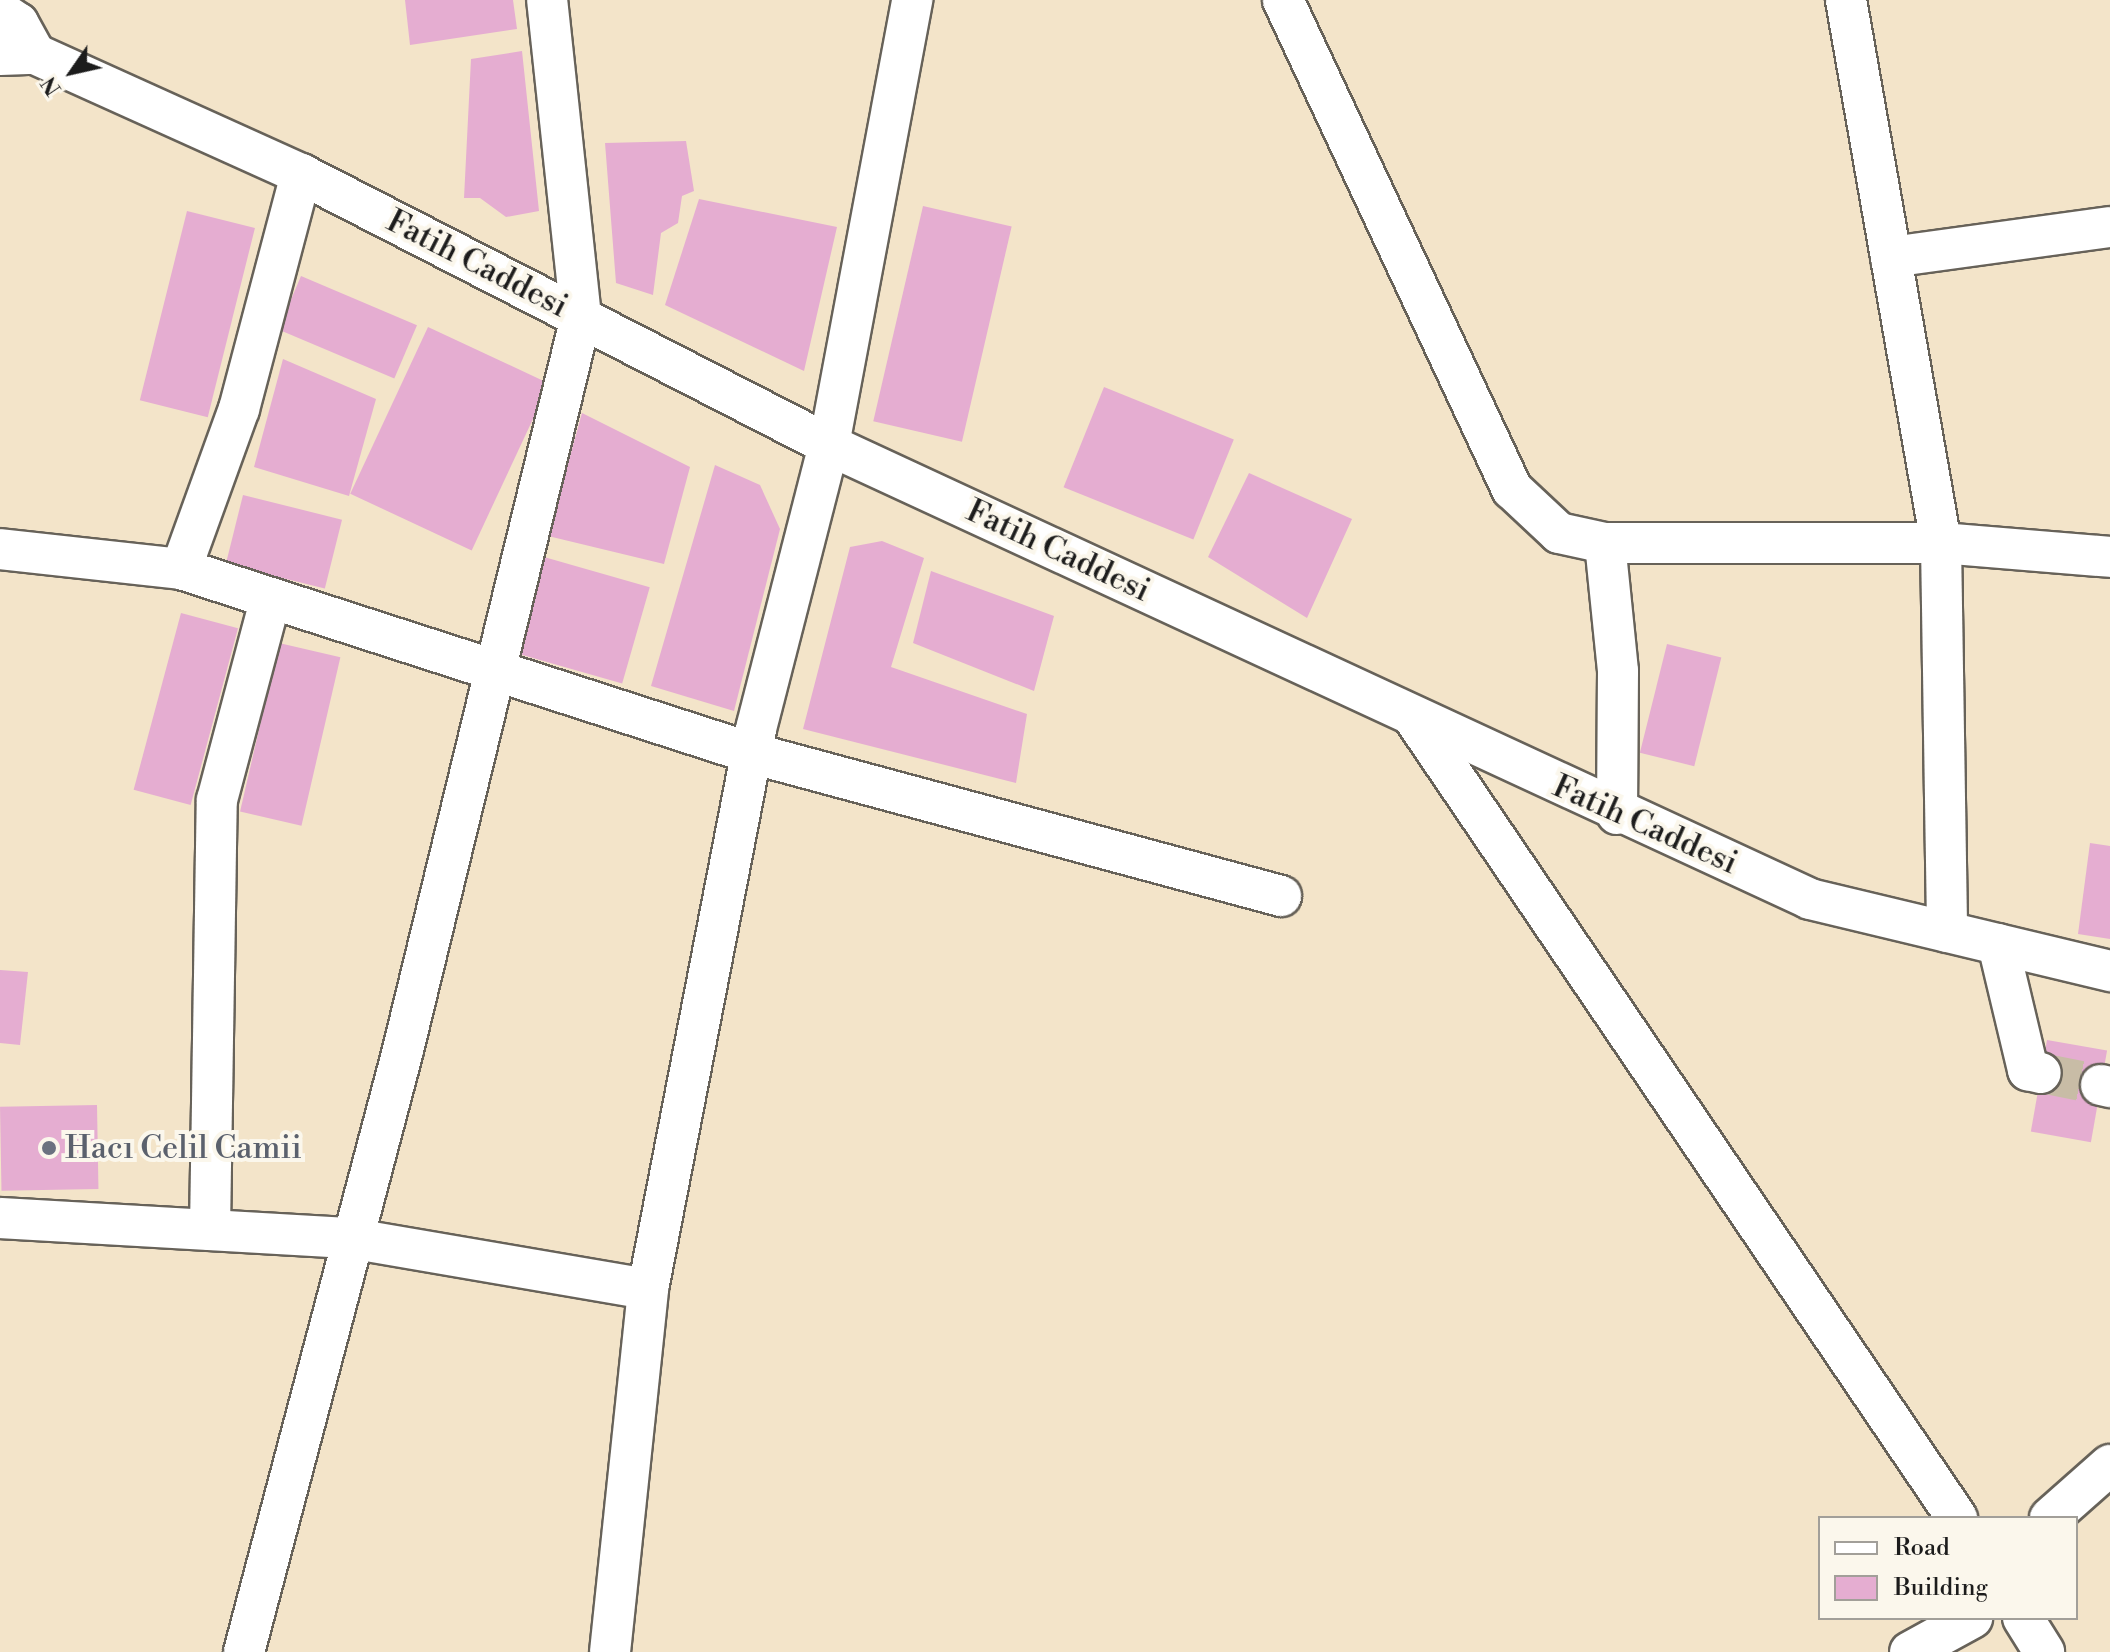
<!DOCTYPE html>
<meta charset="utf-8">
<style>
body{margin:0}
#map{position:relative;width:2110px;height:1652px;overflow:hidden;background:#f3e4c9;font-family:"Libre Bodoni",serif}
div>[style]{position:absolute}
.building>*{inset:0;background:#e5add1;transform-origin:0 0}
.minor-tunnel>*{height:40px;margin-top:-20px;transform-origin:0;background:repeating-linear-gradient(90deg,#c8bca6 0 40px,transparent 0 60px)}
.roads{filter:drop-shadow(2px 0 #676259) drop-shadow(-2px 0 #676259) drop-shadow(0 2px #676259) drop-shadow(0 -2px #676259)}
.minor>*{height:40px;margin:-20px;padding:0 20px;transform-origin:20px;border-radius:20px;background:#fff}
.dots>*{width:22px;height:22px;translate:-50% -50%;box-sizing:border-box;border:4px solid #fbf7ec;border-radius:50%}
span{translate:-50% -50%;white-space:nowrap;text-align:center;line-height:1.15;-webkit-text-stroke:8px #fbf7ec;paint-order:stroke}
.street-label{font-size:32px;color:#1c1c1c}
.worship-label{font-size:32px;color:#5b616d}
.left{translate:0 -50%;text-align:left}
.legend{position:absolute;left:1818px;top:1516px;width:260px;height:104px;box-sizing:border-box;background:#fbf7ec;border:2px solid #a29f99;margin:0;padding:10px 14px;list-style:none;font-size:24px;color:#1c1c1c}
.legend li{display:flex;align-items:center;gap:16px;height:40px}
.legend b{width:40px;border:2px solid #a29f99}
.north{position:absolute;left:32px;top:32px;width:80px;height:80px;-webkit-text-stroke:6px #fbf7ec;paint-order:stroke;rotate:236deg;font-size:22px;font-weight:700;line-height:32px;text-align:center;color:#1c1c1c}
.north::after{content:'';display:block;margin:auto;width:28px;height:36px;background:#1c1c1c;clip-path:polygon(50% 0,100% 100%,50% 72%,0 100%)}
</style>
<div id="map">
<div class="building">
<div style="clip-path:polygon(405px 0,513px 0,517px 29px,410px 45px)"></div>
<div style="clip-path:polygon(522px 51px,539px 211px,506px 217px,480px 198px,464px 198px,471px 59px)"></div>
<div style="clip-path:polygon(686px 141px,694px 191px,682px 196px,678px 223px,661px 233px,653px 295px,616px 283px,605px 143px)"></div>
<div style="clip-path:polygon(699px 199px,837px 227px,804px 371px,665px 305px)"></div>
<div style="left:923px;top:206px;width:91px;height:221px;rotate:13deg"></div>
<div style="left:187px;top:211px;width:70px;height:195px;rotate:14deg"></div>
<div style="left:301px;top:276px;width:126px;height:58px;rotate:23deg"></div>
<div style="left:428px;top:327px;width:134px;height:184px;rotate:25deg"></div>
<div style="clip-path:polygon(283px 359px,376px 399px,349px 496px,254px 467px)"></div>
<div style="left:1104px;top:387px;width:140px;height:108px;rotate:22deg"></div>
<div style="clip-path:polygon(582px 413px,690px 467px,664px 564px,548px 536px)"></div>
<div style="clip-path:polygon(715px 465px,760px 485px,780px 529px,734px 711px,651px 686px)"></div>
<div style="clip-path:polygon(1249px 473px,1352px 519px,1307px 618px,1208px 557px)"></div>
<div style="left:243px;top:495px;width:102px;height:71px;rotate:14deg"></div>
<div style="clip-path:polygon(882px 541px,924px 558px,891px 667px,1027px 714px,1016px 783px,803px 729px,850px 547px)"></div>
<div style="left:544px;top:557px;width:110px;height:100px;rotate:16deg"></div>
<div style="clip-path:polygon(931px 571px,1054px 616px,1034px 691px,913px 643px)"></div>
<div style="left:181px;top:613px;width:59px;height:183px;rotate:15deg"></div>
<div style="left:279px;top:643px;width:63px;height:173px;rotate:13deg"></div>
<div style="left:1667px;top:644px;width:56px;height:112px;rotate:14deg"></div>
<div style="clip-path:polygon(2090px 843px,2110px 846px,2110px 939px,2078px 934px)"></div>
<div style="clip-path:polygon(0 970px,28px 972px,20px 1045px,0 1043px)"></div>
<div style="left:2047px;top:1040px;width:61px;height:93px;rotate:10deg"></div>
<div style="left:97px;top:1105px;width:84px;height:97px;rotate:89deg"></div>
</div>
<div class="minor-tunnel">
<div style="left:2041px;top:1073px;width:61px;rotate:11.3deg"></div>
</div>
<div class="roads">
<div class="minor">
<div style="left:1283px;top:0;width:540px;rotate:64.91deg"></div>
<div style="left:1512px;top:489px;width:64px;rotate:43.1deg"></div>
<div style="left:1559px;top:533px;width:47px;rotate:12.3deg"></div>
<div style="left:1605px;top:543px;width:336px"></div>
<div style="left:1941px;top:543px;width:170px;rotate:4.7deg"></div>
<div style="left:1846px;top:0;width:551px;rotate:80.08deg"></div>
<div style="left:1941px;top:543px;width:389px;rotate:89.1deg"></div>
<div style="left:0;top:11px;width:22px;rotate:34deg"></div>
<div style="left:18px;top:23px;width:35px;rotate:61deg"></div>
<div style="left:0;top:55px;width:35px;rotate:-2deg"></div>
<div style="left:35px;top:54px;width:292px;rotate:24.3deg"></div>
<div style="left:301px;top:174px;width:593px;rotate:27.17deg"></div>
<div style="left:829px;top:445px;width:1081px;rotate:24.83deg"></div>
<div style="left:1810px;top:899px;width:309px;rotate:13.5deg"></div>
<div style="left:1891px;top:257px;width:221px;rotate:-7.8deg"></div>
<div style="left:1605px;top:543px;width:129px;rotate:84.2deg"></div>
<div style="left:1618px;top:671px;width:143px;rotate:90.4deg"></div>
<div style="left:0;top:549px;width:182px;rotate:6.3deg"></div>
<div style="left:181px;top:569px;width:599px;rotate:17.89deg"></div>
<div style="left:751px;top:753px;width:549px;rotate:15.1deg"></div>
<div style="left:181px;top:569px;width:170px;rotate:-70.1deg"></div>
<div style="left:239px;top:409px;width:243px;rotate:-75.2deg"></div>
<div style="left:1414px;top:718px;width:967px;rotate:55.83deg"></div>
<div style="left:1998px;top:944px;width:130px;rotate:76.6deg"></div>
<div style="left:2028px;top:1070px;width:13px;rotate:13deg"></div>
<div style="left:2101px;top:1085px;width:9px;rotate:13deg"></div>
<div style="left:0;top:1218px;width:350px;rotate:3.3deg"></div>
<div style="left:349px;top:1238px;width:303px;rotate:9.7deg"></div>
<div style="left:210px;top:1230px;width:430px;rotate:-89.1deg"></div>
<div style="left:217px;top:800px;width:206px;rotate:-75.1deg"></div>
<div style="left:2050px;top:1518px;width:80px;rotate:-41.5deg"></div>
<div style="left:2023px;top:1618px;width:40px;rotate:58deg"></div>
<div style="left:244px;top:1652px;width:619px;rotate:-75.2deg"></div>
<div style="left:402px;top:1054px;width:758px;rotate:-76.35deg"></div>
<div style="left:581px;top:317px;width:319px;rotate:-96.1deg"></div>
<div style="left:610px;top:1652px;width:365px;rotate:-84deg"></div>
<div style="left:648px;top:1289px;width:570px;rotate:-79.08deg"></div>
<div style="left:756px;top:729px;width:293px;rotate:-75.6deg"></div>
<div style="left:829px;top:445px;width:453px;rotate:-79.4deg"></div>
<div style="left:1910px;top:1652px;width:71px;rotate:-28.7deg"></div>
</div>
</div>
<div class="dots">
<div style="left:49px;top:1148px;background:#6b7280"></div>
</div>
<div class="street-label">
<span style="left:477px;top:264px;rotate:27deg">Fatih Caddesi</span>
<span style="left:1058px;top:551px;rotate:25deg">Fatih Caddesi</span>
<span style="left:1645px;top:825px;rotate:24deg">Fatih Caddesi</span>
</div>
<div class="worship-label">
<span class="left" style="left:65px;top:1148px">Hacı Celil Camii</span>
</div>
<ul class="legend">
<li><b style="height:10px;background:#fff"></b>Road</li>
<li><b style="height:22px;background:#e5add1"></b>Building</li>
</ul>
<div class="north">N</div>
</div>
